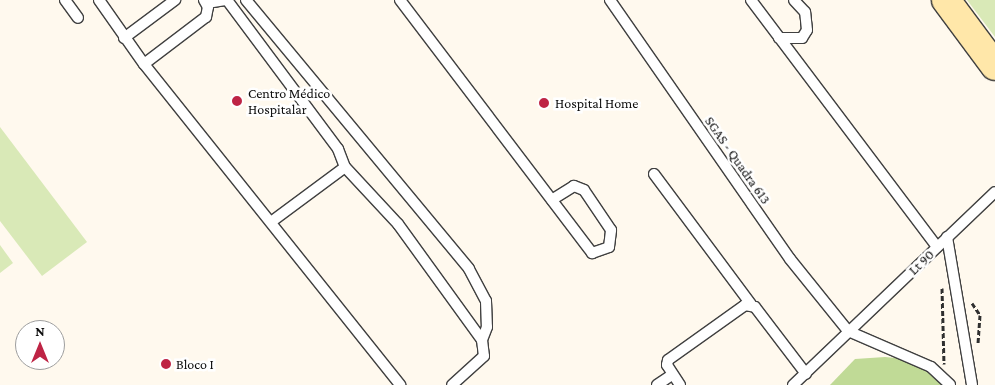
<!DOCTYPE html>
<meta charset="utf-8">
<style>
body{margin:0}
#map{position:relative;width:995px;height:385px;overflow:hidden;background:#fff9ee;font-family:"Crimson Pro",serif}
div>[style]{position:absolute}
.green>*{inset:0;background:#d9e9b7}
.forest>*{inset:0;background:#c0da96}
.path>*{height:3px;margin-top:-1.5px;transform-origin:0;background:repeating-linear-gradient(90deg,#2f2f2f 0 5px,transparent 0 7.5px)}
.roads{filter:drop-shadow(1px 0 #404040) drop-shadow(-1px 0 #404040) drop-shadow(0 1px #404040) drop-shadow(0 -1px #404040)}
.lane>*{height:10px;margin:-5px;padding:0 5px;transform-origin:5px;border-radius:5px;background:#fff}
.secondary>*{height:28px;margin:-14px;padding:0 14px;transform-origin:14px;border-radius:14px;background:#ffe7a9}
.dots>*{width:14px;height:14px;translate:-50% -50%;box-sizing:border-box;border:2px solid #fff;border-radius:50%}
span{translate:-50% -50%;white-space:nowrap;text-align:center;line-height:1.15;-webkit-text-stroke:5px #fff;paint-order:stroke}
.poi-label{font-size:14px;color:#0d0d0d}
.left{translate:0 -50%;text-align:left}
.street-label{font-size:14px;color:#0d0d0d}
.north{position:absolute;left:15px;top:320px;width:50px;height:50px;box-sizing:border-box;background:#fff;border:1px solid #9e9e9e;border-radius:50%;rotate:0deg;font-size:14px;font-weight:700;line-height:20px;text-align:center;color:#0d0d0d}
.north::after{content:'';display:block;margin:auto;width:18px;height:22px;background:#be2445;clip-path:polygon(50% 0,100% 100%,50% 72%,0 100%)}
</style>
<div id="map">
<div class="green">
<div style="clip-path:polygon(968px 0,995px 0,995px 37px,967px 0)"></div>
<div style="clip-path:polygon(0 127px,87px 242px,42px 276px,0 221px)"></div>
<div style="clip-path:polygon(0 245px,13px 263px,0 273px)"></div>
</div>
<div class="forest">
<div style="clip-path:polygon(885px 357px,917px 360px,946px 385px,830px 385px,855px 359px)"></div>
</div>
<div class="path">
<div style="left:942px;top:288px;width:76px;rotate:88.5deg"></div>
<div style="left:972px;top:303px;width:14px;rotate:56deg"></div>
<div style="left:980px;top:315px;width:29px;rotate:94deg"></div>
</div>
<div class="roads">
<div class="lane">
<div style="left:65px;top:0;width:22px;rotate:54deg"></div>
<div style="left:99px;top:0;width:78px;rotate:54.9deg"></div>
<div style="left:144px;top:64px;width:411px;rotate:51.4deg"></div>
<div style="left:227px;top:0;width:186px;rotate:53.3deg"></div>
<div style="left:338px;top:149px;width:19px;rotate:69deg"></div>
<div style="left:345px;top:167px;width:78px;rotate:47.1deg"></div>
<div style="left:398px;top:224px;width:143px;rotate:54.1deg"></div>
<div style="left:482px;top:340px;width:16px;rotate:83deg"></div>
<div style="left:484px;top:356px;width:43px;rotate:137.8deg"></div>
<div style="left:246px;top:0;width:349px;rotate:50.3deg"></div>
<div style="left:469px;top:269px;width:36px;rotate:62deg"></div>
<div style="left:486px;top:301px;width:26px;rotate:88deg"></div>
<div style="left:487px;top:327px;width:14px;rotate:111deg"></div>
<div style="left:400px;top:0;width:318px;rotate:52.8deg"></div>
<div style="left:592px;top:253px;width:18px;rotate:-19deg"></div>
<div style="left:609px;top:247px;width:17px;rotate:-83deg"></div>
<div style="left:611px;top:230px;width:48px;rotate:-124deg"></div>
<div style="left:584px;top:190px;width:11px;rotate:-158deg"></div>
<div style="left:574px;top:186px;width:26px;rotate:148deg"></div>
<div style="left:610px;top:0;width:315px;rotate:55.2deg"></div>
<div style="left:790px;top:259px;width:92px;rotate:51.1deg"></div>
<div style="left:751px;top:0;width:309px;rotate:53deg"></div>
<div style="left:207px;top:3px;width:20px;rotate:-9deg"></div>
<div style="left:124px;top:38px;width:64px;rotate:-36.7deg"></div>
<div style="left:779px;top:38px;width:23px"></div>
<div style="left:802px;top:38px;width:9px;rotate:-58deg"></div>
<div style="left:807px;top:30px;width:18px;rotate:-96deg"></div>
<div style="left:805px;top:12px;width:16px;rotate:-133deg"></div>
<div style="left:144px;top:64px;width:78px;rotate:-37.2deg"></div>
<div style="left:206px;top:17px;width:10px;rotate:-79deg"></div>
<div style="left:208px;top:7px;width:8px;rotate:-120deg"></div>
<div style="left:654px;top:174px;width:162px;rotate:53.3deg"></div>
<div style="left:271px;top:222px;width:92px;rotate:-36.6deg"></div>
<div style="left:947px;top:237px;width:150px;rotate:80.4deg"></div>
<div style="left:848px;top:331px;width:90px;rotate:23.4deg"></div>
<div style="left:931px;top:367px;width:26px;rotate:43deg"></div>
<div style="left:657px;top:385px;width:18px;rotate:-34deg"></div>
<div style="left:680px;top:385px;width:24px;rotate:-123deg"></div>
<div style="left:667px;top:365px;width:5px;rotate:-79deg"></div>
<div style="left:668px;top:360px;width:95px;rotate:-35.5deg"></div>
<div style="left:745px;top:305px;width:10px;rotate:11deg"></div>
<div style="left:755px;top:307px;width:84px;rotate:52.7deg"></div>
<div style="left:793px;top:385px;width:279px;rotate:-43.7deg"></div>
</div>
<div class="secondary">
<div style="left:946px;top:0;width:82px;rotate:53.4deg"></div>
</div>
</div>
<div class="dots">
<div style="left:237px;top:101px;background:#be2445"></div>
<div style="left:544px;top:103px;background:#be2445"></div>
<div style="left:166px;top:364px;background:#be2445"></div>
</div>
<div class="poi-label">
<span class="left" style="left:248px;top:101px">Centro Médico<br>Hospitalar</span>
<span class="left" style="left:555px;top:103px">Hospital Home</span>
<span class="left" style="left:176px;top:364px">Bloco I</span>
</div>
<div class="street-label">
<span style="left:738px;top:160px;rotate:55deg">SGAS - Quadra 613</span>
<span style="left:921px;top:262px;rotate:-44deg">Lt 90</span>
</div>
<div class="north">N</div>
</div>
